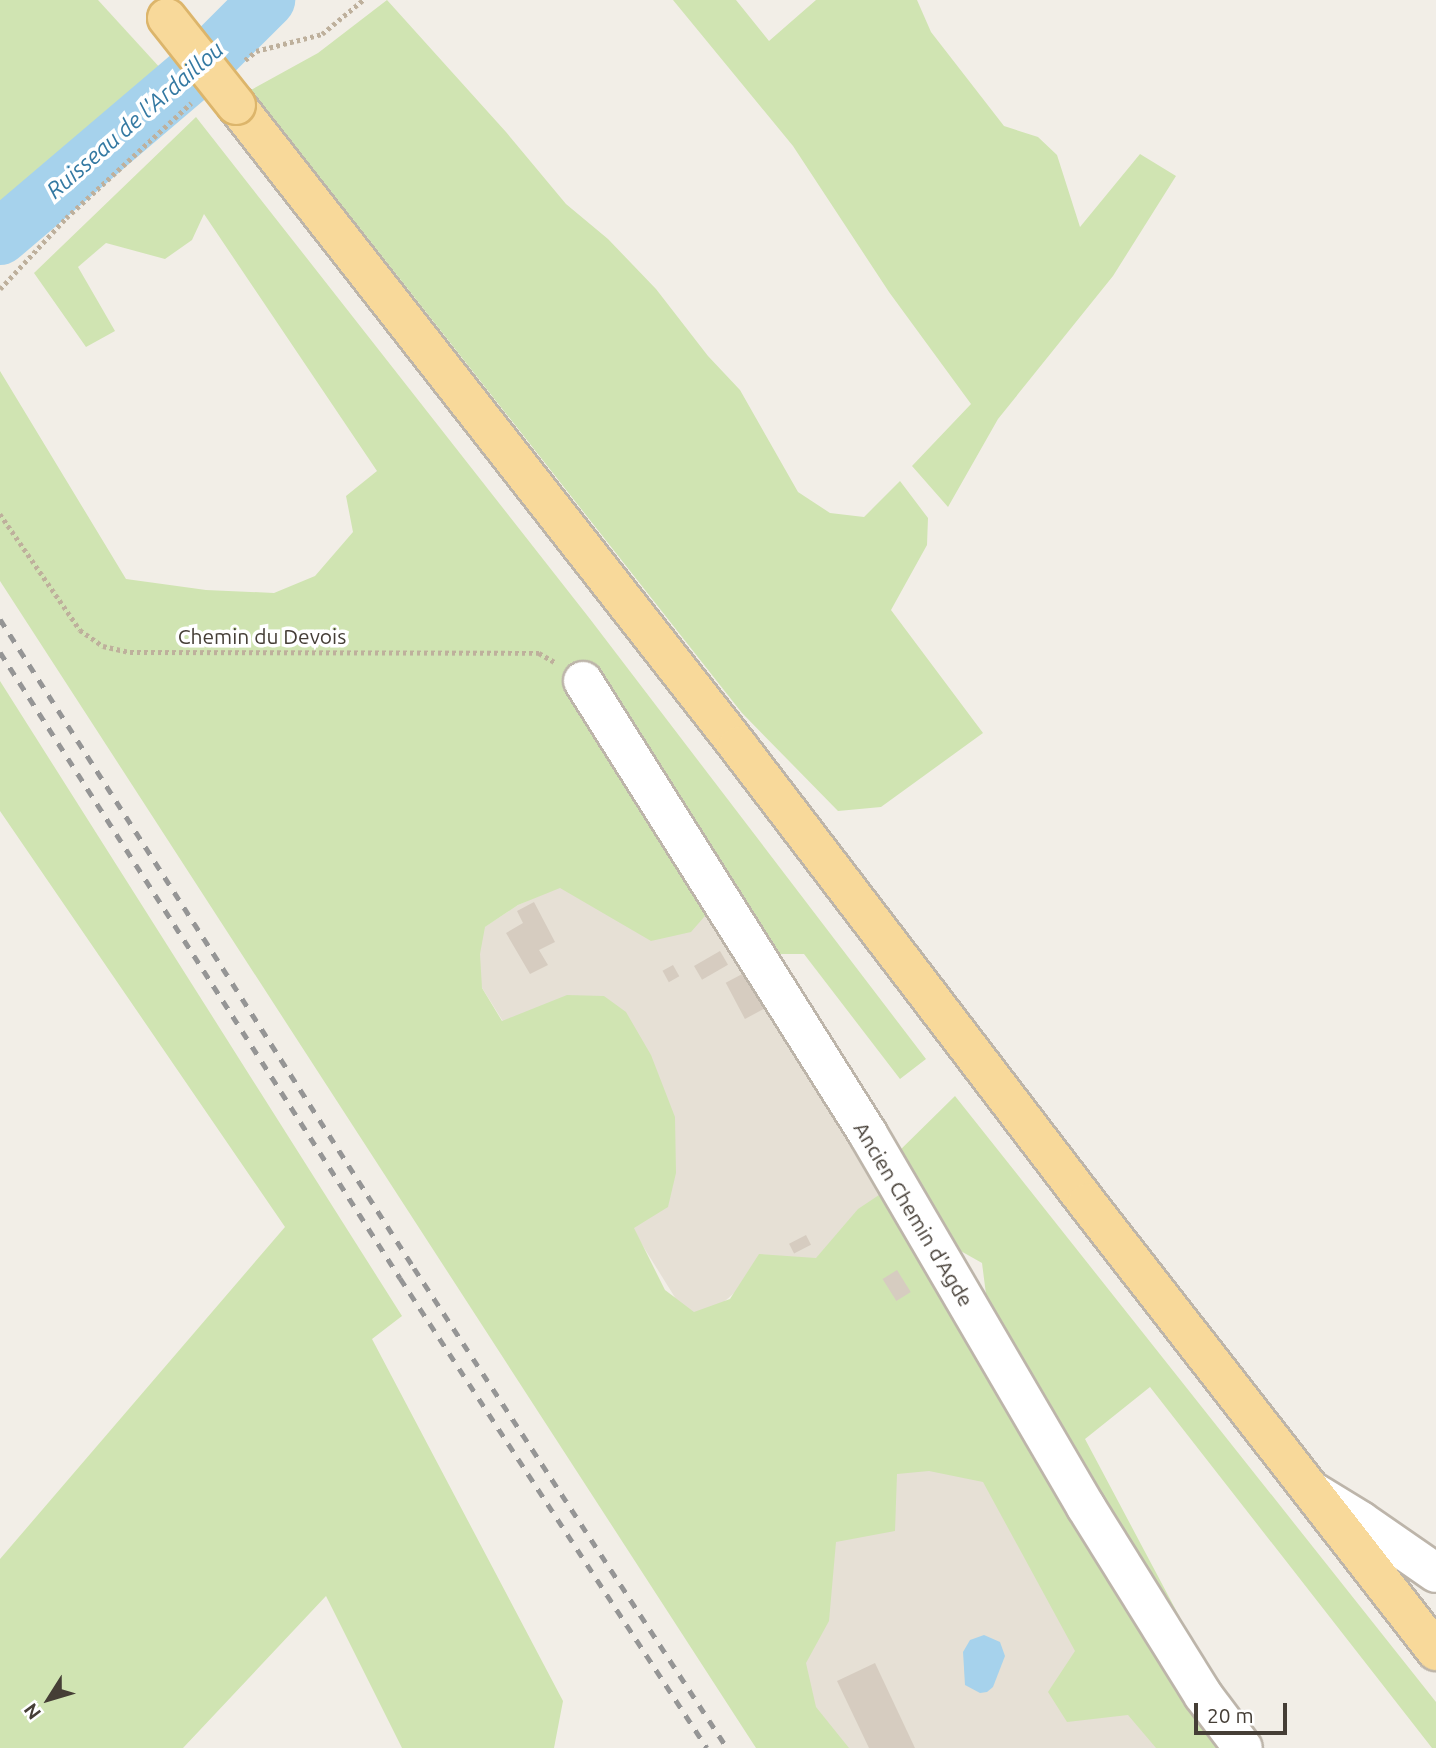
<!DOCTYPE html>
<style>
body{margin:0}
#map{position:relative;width:1436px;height:1748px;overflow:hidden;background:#f2eee7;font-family:Ubuntu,sans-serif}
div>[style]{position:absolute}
.residential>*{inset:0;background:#e6e0d5}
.green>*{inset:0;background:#d0e4b2}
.water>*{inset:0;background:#a6d2ec}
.river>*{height:56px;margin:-28px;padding:0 28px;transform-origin:28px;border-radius:28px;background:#a6d2ec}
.building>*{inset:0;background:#d6ccc0;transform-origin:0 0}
.path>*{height:4.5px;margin-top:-2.25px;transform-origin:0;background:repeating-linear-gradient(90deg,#beb09c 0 3.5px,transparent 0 7px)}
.roads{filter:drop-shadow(2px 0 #bdb5aa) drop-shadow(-2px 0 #bdb5aa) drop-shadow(0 2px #bdb5aa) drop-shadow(0 -2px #bdb5aa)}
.minor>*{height:38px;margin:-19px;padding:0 19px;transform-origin:19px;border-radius:19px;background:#fff}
.major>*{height:38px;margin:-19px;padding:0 19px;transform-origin:19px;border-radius:19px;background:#f8d99a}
.rail>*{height:5px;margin-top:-2.5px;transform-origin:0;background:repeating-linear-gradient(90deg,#959595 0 9px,transparent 0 18px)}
.bridges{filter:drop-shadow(2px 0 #dcb56b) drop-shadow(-2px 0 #dcb56b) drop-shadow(0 2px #dcb56b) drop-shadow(0 -2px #dcb56b)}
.major-bridge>*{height:38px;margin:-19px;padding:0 19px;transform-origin:19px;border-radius:19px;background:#f8d99a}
span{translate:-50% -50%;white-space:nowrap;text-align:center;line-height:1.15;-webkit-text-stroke:7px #fff;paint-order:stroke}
.street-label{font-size:21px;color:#453e36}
.water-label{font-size:23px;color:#3479a2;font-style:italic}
.north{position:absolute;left:14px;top:1664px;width:70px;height:70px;-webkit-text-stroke:5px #fff;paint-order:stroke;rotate:233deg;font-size:19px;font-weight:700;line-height:28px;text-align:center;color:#453e36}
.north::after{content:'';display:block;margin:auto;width:24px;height:32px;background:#453e36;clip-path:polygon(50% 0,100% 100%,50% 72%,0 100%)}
.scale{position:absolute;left:1194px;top:1703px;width:93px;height:32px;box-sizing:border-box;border:4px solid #453e36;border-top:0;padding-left:9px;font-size:21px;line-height:24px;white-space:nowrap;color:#453e36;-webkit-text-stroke:5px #fff;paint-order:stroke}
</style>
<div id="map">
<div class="residential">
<div style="clip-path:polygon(667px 838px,910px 1232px,827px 1254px,741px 1287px,694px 1328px,456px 946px,518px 905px)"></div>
<div style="clip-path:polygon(1022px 1430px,1227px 1748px,838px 1748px,744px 1622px,889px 1457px)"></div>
</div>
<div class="green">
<div style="clip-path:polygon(0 0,98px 0,162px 70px,0 214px)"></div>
<div style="clip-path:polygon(387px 0,506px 132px,566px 204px,608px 239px,656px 289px,708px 356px,740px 390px,798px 492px,830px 513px,864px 517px,900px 481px,928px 518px,927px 545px,891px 610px,983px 733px,881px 807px,838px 811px,742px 713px,251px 90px,318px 53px)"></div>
<div style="clip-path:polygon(673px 0,736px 0,769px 41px,816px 0,917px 0,931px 32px,1004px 126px,1038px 137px,1057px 155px,1080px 227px,1140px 154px,1176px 176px,1113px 276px,998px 419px,948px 507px,912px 466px,971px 404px,889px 292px,793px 146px)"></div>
<div style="clip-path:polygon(196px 117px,590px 619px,926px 1059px,900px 1079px,804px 954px,775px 954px,732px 885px,691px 932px,651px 941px,560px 888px,518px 905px,485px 927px,480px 954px,482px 988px,502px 1021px,567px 995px,604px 996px,626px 1012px,651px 1055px,675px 1117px,676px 1173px,668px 1207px,634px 1228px,665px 1290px,694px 1312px,730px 1299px,759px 1254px,816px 1258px,858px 1209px,885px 1191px,1231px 1748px,1156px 1748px,1128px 1715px,1067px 1722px,1048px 1692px,1075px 1651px,983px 1482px,929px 1471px,897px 1474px,895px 1531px,836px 1542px,829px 1621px,806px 1663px,816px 1707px,849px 1748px,756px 1748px,0 581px,0 371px,126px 579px,206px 590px,274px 593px,315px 576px,353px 532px,346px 496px,377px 471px,204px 214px,192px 240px,165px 259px,106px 243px,78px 267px,115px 331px,86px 347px,34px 273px)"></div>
<div style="clip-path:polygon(0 681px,402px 1316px,372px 1339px,563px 1701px,554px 1748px,402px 1748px,326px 1596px,183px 1748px,0 1748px,0 1559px,285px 1227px,0 811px)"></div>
<div style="clip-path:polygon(955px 1096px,1436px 1702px,1436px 1748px,1432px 1748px,1150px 1387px,1085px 1439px,1220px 1693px,1091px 1500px,987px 1302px,982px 1263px,943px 1241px,892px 1158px)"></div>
</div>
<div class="water">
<div style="clip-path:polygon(984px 1635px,1000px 1642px,1005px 1656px,993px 1687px,987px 1692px,980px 1693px,965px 1685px,963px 1652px,970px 1640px)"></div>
</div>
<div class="river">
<div style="left:0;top:237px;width:267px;rotate:-40.4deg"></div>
<div style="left:203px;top:64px;width:91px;rotate:-45deg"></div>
</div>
<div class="building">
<div style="clip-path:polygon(534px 902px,555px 942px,539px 950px,548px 965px,530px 974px,506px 933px,523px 923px,517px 911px)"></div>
<div style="left:720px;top:951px;width:16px;height:30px;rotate:60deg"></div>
<div style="left:673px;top:965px;width:13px;height:12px;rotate:61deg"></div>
<div style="left:746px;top:972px;width:41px;height:23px;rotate:62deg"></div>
<div style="left:806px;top:1235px;width:11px;height:19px;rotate:63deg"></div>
<div style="left:897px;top:1270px;width:26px;height:17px;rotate:58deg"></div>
<div style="clip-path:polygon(875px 1663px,915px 1748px,869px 1748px,837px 1681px)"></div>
</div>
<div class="path">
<div style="left:245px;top:60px;width:14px;rotate:-39deg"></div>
<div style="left:256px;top:51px;width:68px;rotate:-14.4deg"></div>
<div style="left:322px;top:34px;width:53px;rotate:-39.7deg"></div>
<div style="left:0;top:289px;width:97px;rotate:-47.1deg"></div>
<div style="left:66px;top:218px;width:170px;rotate:-42.6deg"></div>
<div style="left:0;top:514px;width:141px;rotate:55.4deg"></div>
<div style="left:80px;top:630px;width:28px;rotate:35deg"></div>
<div style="left:103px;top:646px;width:28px;rotate:13deg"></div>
<div style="left:130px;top:652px;width:409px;rotate:0.1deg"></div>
<div style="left:539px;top:653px;width:20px;rotate:30deg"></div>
</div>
<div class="roads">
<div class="minor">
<div style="left:583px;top:681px;width:535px;rotate:57.82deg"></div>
<div style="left:868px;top:1134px;width:432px;rotate:59.7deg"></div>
<div style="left:1086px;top:1507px;width:221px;rotate:58.1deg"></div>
<div style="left:1203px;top:1695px;width:66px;rotate:53deg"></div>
<div style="left:1312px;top:1491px;width:57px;rotate:31.5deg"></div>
<div style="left:1361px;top:1521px;width:91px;rotate:34.7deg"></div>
</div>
<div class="major">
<div style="left:236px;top:105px;width:814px;rotate:51.93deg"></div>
<div style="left:738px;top:746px;width:575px;rotate:52.63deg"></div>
<div style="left:1087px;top:1203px;width:568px;rotate:52.08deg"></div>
</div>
</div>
<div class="rail">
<div style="left:0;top:619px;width:770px;rotate:57.47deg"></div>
<div style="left:414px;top:1268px;width:573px;rotate:56.89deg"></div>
<div style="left:0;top:652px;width:743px;rotate:57.42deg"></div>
<div style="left:400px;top:1278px;width:561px;rotate:56.85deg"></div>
</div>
<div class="bridges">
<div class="major-bridge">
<div style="left:167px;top:18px;width:111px;rotate:51.6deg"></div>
</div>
</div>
<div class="street-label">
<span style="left:262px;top:636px">Chemin du Devois</span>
<span style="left:914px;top:1214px;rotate:59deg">Ancien Chemin d'Agde</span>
</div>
<div class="water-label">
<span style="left:135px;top:120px;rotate:-41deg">Ruisseau de l'Ardaillou</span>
</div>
<div class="north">N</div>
<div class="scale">20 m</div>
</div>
